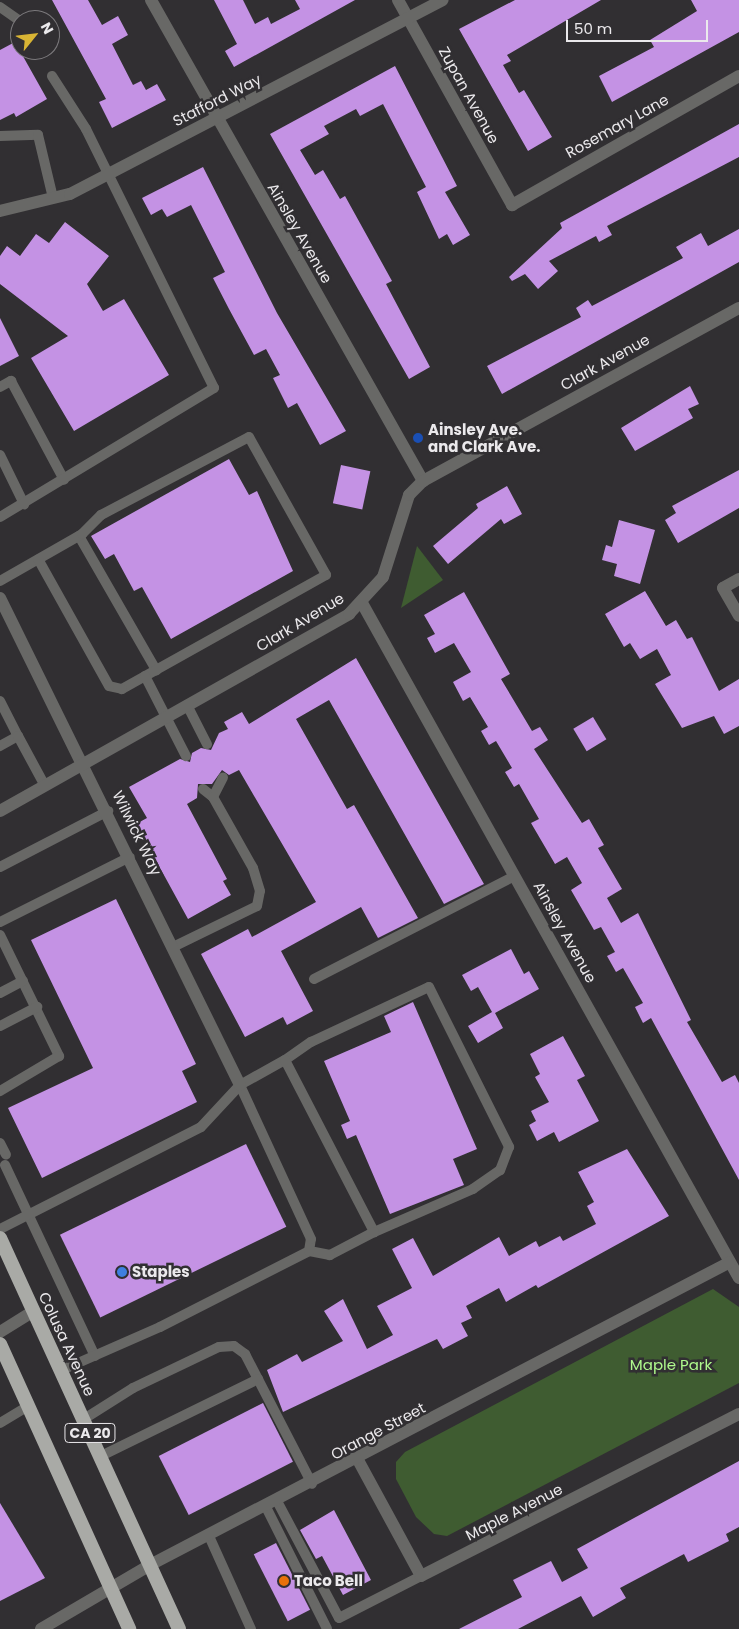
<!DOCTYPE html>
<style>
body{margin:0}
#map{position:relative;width:739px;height:1629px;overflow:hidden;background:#312f32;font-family:Poppins,sans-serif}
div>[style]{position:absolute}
.green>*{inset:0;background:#3f5c31}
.building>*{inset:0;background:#c492e4;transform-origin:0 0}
.service>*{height:10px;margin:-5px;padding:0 5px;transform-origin:5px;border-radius:5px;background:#686866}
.minor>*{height:12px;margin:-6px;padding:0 6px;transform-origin:6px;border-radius:6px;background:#686866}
.tertiary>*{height:12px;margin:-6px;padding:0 6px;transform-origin:6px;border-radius:6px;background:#686866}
.trunk>*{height:14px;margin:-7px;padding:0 7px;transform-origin:7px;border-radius:7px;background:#a9aaa6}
.dots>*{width:14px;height:14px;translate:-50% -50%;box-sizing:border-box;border:2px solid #312f32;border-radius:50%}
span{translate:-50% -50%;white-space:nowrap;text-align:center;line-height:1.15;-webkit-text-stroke:5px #312f32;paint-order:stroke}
.shield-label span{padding:1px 4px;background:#312f32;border:1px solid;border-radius:4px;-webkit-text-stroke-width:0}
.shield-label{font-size:14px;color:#ebe9ec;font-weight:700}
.street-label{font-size:15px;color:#ebe9ec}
.poi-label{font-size:15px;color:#ebe9ec;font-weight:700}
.left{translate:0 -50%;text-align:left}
.park-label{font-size:15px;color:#aff88d}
.north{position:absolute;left:10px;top:10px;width:50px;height:50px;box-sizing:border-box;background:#312f32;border:1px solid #7b797c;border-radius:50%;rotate:61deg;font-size:14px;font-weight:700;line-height:20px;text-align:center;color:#ebe9ec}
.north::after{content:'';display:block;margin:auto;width:18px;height:22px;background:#d8b434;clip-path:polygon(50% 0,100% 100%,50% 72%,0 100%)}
.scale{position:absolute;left:566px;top:20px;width:142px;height:22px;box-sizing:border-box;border:2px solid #ebe9ec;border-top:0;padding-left:6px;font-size:15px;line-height:18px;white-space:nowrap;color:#ebe9ec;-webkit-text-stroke:4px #312f32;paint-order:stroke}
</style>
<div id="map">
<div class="green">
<div style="clip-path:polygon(417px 546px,443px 580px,401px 608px)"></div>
<div style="clip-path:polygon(713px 1289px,739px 1307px,739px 1383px,447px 1536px,434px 1534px,416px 1517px,396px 1479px,396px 1462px,405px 1452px)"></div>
</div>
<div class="building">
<div style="clip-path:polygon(52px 0,88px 0,102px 25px,118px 16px,128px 35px,112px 44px,133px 85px,141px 81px,146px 90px,157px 84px,166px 100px,112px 128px,99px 102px,106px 99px)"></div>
<div style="clip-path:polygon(214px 0,243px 0,255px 24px,268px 17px,271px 24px,300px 9px,295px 0,355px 0,234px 67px,225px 51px,237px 44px)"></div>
<div style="clip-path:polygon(515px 0,601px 0,507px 55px,511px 61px,503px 65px,519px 93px,524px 90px,552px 137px,528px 151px,459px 29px)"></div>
<div style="clip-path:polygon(691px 0,739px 0,739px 32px,612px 102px,599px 76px,654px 47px,650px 40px,697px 11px)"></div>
<div style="clip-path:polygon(15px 42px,47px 99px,16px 117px,14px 113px,0 120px,0 50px)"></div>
<div style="clip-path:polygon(395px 66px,457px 186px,445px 192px,470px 235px,453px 245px,447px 234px,439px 239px,417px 192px,426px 187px,383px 104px,360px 116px,356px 109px,324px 126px,329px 134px,300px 150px,315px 175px,323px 170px,340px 199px,345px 196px,392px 281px,386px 284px,430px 367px,409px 379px,270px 134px)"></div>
<div style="clip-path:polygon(739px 124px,739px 157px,607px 226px,612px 235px,599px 242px,596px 236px,549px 261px,558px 271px,538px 289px,525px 274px,512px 281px,509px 277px,562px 228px,560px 223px)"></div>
<div style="clip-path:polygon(203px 167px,277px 313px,346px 431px,320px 445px,297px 403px,288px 408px,273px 378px,280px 375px,266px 349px,254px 355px,229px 309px,213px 278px,225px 272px,191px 205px,167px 217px,162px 209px,151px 215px,142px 198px)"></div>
<div style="clip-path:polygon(65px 222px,109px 256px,87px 284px,103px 311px,124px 299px,169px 375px,74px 431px,31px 358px,68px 336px,0 284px,0 256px,7px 246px,20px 256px,36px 234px,49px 243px)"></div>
<div style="clip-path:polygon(739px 229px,739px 262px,502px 394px,487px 366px,581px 317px,576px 308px,588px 300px,592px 306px,683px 258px,676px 247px,701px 233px,708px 246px)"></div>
<div style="clip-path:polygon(0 318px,19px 356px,0 366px)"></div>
<div style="clip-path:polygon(690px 386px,699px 404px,688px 409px,693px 418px,635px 451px,621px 428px)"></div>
<div style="clip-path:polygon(229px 459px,249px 495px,257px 491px,293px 571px,171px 639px,142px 587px,134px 591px,114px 554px,105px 559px,91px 536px)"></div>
<div style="left:341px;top:465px;width:30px;height:39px;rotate:12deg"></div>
<div style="clip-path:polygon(739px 470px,739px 508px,678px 543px,665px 520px,676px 513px,672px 506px)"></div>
<div style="clip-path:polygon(507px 486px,522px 514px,504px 524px,501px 519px,448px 564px,433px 546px,478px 508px,476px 504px)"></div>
<div style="clip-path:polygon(619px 520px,655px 530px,640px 584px,614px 576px,617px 564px,602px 560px,606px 545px,612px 547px)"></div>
<div style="clip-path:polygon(645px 591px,666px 626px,676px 620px,687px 639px,692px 637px,719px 691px,739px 679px,739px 726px,724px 734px,714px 716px,682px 728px,655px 684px,671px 675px,657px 649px,640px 659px,630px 643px,624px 647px,605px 614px)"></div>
<div style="clip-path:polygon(464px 592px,510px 674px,501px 679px,532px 731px,540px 727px,548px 740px,534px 749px,582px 823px,589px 819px,604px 845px,598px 848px,622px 889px,607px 898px,621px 923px,638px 913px,691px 1020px,687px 1022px,722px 1082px,735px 1075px,739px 1083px,739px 1180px,651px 1018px,643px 1023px,635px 1007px,643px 1003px,623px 968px,616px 972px,607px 956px,615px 952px,601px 927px,594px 930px,571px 890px,582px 883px,567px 857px,555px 864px,531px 823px,539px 819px,519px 784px,514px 787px,505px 772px,512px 768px,496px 741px,489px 745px,481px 731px,488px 727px,470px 697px,463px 701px,453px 682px,471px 672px,454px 643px,435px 653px,427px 638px,435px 634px,424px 615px)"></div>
<div style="clip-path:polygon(356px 658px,484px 884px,444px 904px,329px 700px,296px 719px,347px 809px,354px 805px,418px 918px,378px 938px,361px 907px,281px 951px,313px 1011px,287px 1025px,283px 1017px,245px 1037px,201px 954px,248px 929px,252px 937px,316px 902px,239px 770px,229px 775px,222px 770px,212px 784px,198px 784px,197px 798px,187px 804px,227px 879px,223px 881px,231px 895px,188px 919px,136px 824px,147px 818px,129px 787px,180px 759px,190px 762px,192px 753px,201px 748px,211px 750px,219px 733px,228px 729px,224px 722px,242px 712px,249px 724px)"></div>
<div style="left:593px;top:717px;width:26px;height:23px;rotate:59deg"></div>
<div style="clip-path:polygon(116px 899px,196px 1064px,182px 1071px,197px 1102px,42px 1178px,8px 1108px,93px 1068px,31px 940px)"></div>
<div style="clip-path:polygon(511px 949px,524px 974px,529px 971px,539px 989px,495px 1013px,503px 1028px,478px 1043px,468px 1026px,492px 1012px,478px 987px,471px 991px,462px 975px)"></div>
<div style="clip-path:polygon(413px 1002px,477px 1149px,453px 1159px,464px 1185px,390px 1214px,356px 1135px,347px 1139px,341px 1125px,350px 1121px,324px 1061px,391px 1032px,384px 1016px)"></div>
<div style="clip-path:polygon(563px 1036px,585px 1076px,577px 1080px,599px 1121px,559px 1142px,554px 1132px,537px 1141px,529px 1125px,536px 1121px,531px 1111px,549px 1102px,535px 1077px,540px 1074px,530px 1054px)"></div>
<div style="left:246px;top:1144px;width:92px;height:207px;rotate:64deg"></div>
<div style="clip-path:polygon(627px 1149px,669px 1216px,538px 1288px,536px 1285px,506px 1302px,499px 1288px,466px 1306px,472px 1318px,461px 1323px,468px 1336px,443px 1349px,437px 1339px,283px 1412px,267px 1370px,297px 1354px,302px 1362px,343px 1341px,324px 1311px,343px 1299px,367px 1349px,393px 1335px,377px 1306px,412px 1288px,392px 1249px,413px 1238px,433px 1276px,499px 1237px,509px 1256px,536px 1241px,539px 1247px,560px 1236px,563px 1241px,596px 1224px,587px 1206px,594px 1202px,578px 1172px)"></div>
<div style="left:263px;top:1403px;width:66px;height:117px;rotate:63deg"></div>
<div style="clip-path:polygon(739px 1461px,739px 1527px,726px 1534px,729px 1541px,688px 1562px,684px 1554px,620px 1588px,626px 1598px,593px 1617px,581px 1596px,518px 1629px,459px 1629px,522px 1597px,513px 1580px,551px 1561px,562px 1582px,588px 1568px,577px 1549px)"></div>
<div style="clip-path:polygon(0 1503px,45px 1578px,0 1601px)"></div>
<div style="clip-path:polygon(334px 1510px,371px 1580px,343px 1595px,322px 1556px,316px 1559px,300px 1530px)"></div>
<div style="left:276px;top:1543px;width:75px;height:25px;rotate:63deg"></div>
</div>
<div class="service">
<div style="left:0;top:7px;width:24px;rotate:35deg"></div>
<div style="left:38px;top:50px;width:4px;rotate:63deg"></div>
<div style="left:0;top:136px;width:38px;rotate:-2deg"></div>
<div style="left:38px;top:135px;width:65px;rotate:76.6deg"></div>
<div style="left:0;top:387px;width:13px;rotate:-29deg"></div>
<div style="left:11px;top:381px;width:112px;rotate:61.8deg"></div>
<div style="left:0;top:455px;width:55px;rotate:63.9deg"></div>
<div style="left:0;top:517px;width:250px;rotate:-31.1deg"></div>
<div style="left:214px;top:388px;width:289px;rotate:-116.3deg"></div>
<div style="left:86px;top:129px;width:63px;rotate:-122.7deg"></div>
<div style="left:79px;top:536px;width:155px;rotate:60.1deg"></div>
<div style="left:0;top:581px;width:95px;rotate:-29.8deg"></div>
<div style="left:82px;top:534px;width:27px;rotate:-45deg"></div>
<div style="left:101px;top:515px;width:167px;rotate:-27.8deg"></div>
<div style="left:249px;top:437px;width:158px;rotate:60.8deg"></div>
<div style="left:326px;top:575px;width:234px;rotate:150.8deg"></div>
<div style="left:122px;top:689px;width:13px;rotate:-167deg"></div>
<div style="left:109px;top:686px;width:145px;rotate:-119.2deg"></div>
<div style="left:145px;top:676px;width:90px;rotate:62.9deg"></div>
<div style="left:0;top:701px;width:39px;rotate:63deg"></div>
<div style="left:18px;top:736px;width:21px;rotate:151deg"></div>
<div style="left:187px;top:705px;width:44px;rotate:62.9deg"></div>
<div style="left:18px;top:736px;width:55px;rotate:61.6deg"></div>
<div style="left:203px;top:789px;width:13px;rotate:39deg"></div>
<div style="left:213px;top:797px;width:22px;rotate:-63deg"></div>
<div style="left:0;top:867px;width:122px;rotate:-27.4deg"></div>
<div style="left:0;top:922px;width:145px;rotate:-26.6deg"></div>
<div style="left:0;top:935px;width:135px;rotate:64deg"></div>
<div style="left:59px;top:1056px;width:69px;rotate:149.3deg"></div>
<div style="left:173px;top:947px;width:93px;rotate:-26deg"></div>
<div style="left:257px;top:906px;width:15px;rotate:-79deg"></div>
<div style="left:260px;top:891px;width:24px;rotate:-107deg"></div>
<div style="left:253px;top:868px;width:81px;rotate:-119.4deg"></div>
<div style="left:314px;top:979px;width:225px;rotate:-27.2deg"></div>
<div style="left:0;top:993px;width:26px;rotate:-28deg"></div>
<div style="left:0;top:1026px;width:42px;rotate:-27.2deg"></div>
<div style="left:285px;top:1060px;width:32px;rotate:-35deg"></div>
<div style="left:311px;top:1042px;width:130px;rotate:-25deg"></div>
<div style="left:429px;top:987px;width:179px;rotate:63.4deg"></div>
<div style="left:509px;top:1147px;width:25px;rotate:111deg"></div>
<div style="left:500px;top:1170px;width:33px;rotate:145deg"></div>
<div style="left:473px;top:1189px;width:108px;rotate:156.5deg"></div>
<div style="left:0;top:1143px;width:13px;rotate:63deg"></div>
<div style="left:5px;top:1165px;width:211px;rotate:64.8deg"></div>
<div style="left:0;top:1229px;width:225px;rotate:-26.9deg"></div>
<div style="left:201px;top:1127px;width:57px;rotate:-47.1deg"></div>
<div style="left:240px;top:1085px;width:51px;rotate:-29.1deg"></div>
<div style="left:285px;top:1060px;width:194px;rotate:62.6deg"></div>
<div style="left:374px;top:1232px;width:50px;rotate:152.4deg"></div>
<div style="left:330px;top:1255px;width:21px;rotate:-169deg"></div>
<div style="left:62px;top:1370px;width:107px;rotate:-23.7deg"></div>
<div style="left:160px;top:1327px;width:167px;rotate:-27deg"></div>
<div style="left:309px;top:1251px;width:12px;rotate:-81deg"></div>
<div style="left:311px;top:1239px;width:170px;rotate:-114.8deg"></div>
<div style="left:84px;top:1419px;width:58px;rotate:-32.3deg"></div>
<div style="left:133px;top:1388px;width:95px;rotate:-25.5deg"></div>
<div style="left:219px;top:1347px;width:15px;rotate:-4deg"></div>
<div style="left:234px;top:1346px;width:14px;rotate:36deg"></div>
<div style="left:245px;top:1354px;width:146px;rotate:62.7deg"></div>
<div style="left:0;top:1423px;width:33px;rotate:-31deg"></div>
<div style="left:101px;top:1456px;width:175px;rotate:-26.1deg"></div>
<div style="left:277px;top:1501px;width:132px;rotate:62.1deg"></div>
<div style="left:339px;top:1618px;width:92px;rotate:-27.1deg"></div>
<div style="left:266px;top:1507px;width:136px;rotate:63.4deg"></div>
<div style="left:209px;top:1536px;width:102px;rotate:65.7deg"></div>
</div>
<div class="minor">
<div style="left:151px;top:0;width:553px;rotate:60.51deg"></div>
<div style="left:398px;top:0;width:235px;rotate:60.9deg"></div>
<div style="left:512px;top:205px;width:261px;rotate:-29.6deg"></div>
<div style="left:0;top:211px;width:72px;rotate:-13.7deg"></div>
<div style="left:70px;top:194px;width:420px;rotate:-27.5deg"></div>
<div style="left:739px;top:579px;width:18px;rotate:151deg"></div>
<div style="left:723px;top:588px;width:32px;rotate:60deg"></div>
<div style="left:0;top:598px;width:543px;rotate:63.77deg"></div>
<div style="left:362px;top:603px;width:773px;rotate:60.82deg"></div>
<div style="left:0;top:1332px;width:40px;rotate:-32deg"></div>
<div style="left:358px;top:1460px;width:132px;rotate:61.5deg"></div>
<div style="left:421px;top:1576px;width:357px;rotate:-27deg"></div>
<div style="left:41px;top:1629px;width:126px;rotate:-30.4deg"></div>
<div style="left:150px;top:1565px;width:654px;rotate:-27.58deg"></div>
</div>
<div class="tertiary">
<div style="left:0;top:811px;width:401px;rotate:-29.4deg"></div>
<div style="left:349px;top:614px;width:50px;rotate:-47.4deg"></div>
<div style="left:383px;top:577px;width:86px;rotate:-72.4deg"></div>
<div style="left:409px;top:495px;width:20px;rotate:-45deg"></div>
<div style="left:423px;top:481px;width:360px;rotate:-28.7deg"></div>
</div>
<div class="trunk">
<div style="left:0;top:1238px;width:430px;rotate:65.4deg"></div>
<div style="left:0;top:1344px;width:313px;rotate:65.6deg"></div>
</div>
<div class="dots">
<div style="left:418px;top:438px;background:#1a4fb4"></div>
<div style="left:122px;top:1272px;background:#3f7fe0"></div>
<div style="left:284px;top:1581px;background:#e8710a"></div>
</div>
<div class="shield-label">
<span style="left:90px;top:1433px">CA 20</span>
</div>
<div class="street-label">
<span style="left:469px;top:95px;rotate:61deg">Zupan Avenue</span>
<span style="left:217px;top:100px;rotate:-27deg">Stafford Way</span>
<span style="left:617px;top:126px;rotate:-29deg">Rosemary Lane</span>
<span style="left:300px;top:233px;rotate:60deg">Ainsley Avenue</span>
<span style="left:605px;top:362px;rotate:-29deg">Clark Avenue</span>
<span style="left:300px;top:622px;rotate:-31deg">Clark Avenue</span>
<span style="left:137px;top:833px;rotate:64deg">Wilwick Way</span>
<span style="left:565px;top:932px;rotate:61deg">Ainsley Avenue</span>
<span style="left:67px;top:1344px;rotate:65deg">Colusa Avenue</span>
<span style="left:378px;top:1431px;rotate:-28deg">Orange Street</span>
<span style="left:514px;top:1512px;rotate:-27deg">Maple Avenue</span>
</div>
<div class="poi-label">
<span class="left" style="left:428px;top:438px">Ainsley Ave.<br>and Clark Ave.</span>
<span class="left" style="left:132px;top:1272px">Staples</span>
<span class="left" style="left:294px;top:1581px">Taco Bell</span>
</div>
<div class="park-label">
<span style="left:671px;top:1365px">Maple Park</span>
</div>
<div class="north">N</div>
<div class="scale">50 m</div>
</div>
